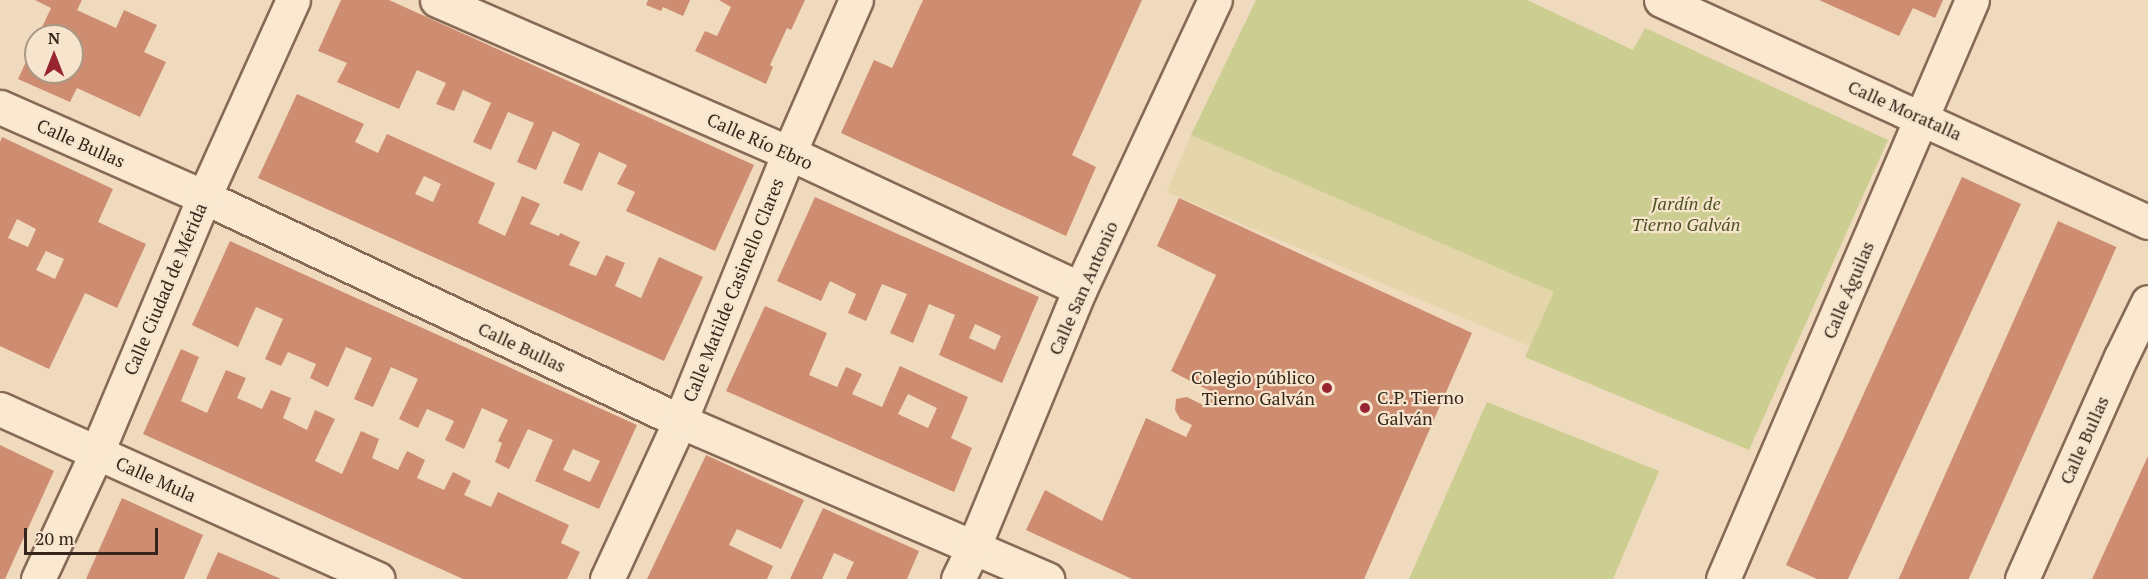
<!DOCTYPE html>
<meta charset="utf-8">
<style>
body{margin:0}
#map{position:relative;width:2148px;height:579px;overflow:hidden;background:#efdabd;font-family:"PT Serif",serif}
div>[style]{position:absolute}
.farmland>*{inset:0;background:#e5d5aa;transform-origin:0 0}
.green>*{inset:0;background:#cccd91}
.building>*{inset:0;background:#ce8d71;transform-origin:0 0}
.roads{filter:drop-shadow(2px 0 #876a56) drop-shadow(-2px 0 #876a56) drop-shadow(0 2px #876a56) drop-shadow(0 -2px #876a56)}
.minor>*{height:33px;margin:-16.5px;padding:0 16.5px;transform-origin:16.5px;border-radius:16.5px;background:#fae8d0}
.dots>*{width:16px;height:16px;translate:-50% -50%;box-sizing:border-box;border:3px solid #f6e5cc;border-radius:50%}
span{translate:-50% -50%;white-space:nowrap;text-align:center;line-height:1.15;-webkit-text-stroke:4.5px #f6e5cc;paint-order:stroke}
.street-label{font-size:18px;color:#36251b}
.park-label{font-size:18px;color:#4c5321;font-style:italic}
.poi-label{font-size:18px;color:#36251b}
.right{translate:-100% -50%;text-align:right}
.left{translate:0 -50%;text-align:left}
.north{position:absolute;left:24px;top:24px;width:60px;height:60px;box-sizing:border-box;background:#f6e5cc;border:2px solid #a99885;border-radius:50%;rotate:0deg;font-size:16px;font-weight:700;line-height:24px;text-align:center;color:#36251b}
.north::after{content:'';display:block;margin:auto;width:21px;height:27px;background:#982432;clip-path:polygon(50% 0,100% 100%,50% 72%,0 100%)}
.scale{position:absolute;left:24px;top:528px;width:134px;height:27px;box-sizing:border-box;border:3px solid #36251b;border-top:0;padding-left:8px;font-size:18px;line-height:21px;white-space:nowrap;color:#36251b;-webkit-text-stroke:4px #f6e5cc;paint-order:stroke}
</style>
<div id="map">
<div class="farmland">
<div style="left:1191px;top:135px;width:397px;height:62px;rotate:23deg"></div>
</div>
<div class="green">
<div style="clip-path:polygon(1256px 0,1527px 0,1633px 50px,1645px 28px,1888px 140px,1749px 450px,1525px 357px,1554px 292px,1191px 135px)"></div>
<div style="clip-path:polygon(1487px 402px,1659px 471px,1613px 579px,1409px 579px)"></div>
</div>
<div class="building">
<div style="clip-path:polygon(35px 0,82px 0,77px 10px,116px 28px,124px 10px,157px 25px,144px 52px,166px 62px,140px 117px,77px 88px,70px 102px,18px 79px,36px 40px,36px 72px,72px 72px,72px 36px,38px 36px,51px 8px)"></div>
<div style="clip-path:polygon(341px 0,389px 0,754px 165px,715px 251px,626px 211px,635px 192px,617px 184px,627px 165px,599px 152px,582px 191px,563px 183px,580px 144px,553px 131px,536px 170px,517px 162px,534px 123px,508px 112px,491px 150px,473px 142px,491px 103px,463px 90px,454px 111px,436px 104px,446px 83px,417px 70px,399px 109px,337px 82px,347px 63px,318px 51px)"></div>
<div style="clip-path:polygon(648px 0,690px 0,683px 16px,663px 7px,661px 11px,646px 5px)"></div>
<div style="clip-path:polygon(719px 0,805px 0,791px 30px,787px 28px,770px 65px,773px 67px,766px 84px,695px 51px,705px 31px,717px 36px,731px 7px)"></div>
<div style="clip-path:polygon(923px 0,1142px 0,1072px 155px,1096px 167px,1066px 236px,841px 133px,874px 60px,892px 68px)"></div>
<div style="clip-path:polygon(1819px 0,1943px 0,1935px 18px,1913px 8px,1899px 36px)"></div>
<div style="clip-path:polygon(evenodd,297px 94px,364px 124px,355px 142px,378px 153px,387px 134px,495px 183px,478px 223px,505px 236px,522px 196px,540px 204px,530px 224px,559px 236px,560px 233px,580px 242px,569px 265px,596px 276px,606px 255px,625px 263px,615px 286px,641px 298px,659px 257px,703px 277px,664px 361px,258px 178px,297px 94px,424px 176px,441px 184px,433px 202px,415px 194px,424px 176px)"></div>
<div style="clip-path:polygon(evenodd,2px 137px,113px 189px,98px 222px,146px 244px,117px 308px,85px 293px,49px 369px,0 346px,0 142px,2px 137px,17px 219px,36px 229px,28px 247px,8px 238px,17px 219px,2px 137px,46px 251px,64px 259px,55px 279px,36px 270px,46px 251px)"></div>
<div style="clip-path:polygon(1962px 177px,2021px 204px,1848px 579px,1817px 579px,1786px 565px)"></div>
<div style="clip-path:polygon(evenodd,815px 197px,1039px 297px,1002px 383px,939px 355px,955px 315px,929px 304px,913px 343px,890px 333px,907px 294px,882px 284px,866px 321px,848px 313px,856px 294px,830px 281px,821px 301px,777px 281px,815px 197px,975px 324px,1001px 336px,995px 350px,969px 338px,975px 324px)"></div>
<div style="clip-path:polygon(1179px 198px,1472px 333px,1364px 579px,1132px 579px,1026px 530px,1045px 490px,1102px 521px,1146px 418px,1186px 437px,1192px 425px,1180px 419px,1175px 410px,1176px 399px,1187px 397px,1203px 405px,1210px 391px,1171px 371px,1216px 275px,1157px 246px)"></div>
<div style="left:2058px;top:221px;width:64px;height:393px;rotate:24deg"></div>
<div style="clip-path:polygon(evenodd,230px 241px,637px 425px,599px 509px,535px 481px,553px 440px,528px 429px,509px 469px,495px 462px,502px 443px,498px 441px,508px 420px,482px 408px,464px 449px,445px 440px,454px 421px,427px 409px,418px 428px,399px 419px,418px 379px,391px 367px,373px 407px,354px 399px,372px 358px,346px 347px,328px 387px,310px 378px,316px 364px,288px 352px,281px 366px,265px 359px,283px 319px,256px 307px,238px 347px,192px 325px,230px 241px,573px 449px,600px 461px,590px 482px,563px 470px,573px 449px)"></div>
<div style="clip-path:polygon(evenodd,765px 306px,827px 333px,809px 375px,837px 387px,846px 367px,862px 374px,852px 394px,882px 407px,900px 366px,968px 397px,951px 438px,972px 448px,954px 492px,726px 391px,765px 306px,908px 394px,937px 408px,928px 428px,898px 414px,908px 394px)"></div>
<div style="clip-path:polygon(181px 349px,199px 357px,181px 401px,207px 413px,226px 370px,246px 378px,237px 398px,262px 409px,271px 390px,291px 398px,283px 418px,307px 430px,315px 410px,335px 419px,315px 461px,342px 474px,361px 431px,379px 439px,372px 458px,398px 470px,407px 451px,425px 460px,417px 478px,444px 490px,453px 472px,471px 481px,464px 495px,491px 507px,498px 492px,569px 525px,561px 543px,580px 552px,567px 579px,463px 579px,143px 434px)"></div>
<div style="clip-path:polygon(0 445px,54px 471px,5px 579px,0 579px)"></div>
<div style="clip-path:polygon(706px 455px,804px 500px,781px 549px,737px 529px,729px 545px,773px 566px,767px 579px,647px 579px)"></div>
<div style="clip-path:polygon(2148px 456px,2148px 579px,2092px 579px)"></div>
<div style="clip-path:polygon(122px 498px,203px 535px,184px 579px,86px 579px)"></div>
<div style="clip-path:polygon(823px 508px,919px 551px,907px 579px,846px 579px,854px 562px,834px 553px,822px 579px,790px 579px)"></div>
<div style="clip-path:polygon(218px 552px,251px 566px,281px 579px,206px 579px)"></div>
</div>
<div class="roads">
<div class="minor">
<div style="left:437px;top:0;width:384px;rotate:23.5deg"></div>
<div style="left:789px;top:153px;width:321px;rotate:25deg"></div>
<div style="left:1661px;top:0;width:535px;rotate:24.51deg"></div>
<div style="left:0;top:107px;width:223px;rotate:23.8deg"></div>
<div style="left:204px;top:197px;width:526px;rotate:25.2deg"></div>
<div style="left:680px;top:421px;width:400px;rotate:23.3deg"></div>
<div style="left:0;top:409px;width:414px;rotate:24.2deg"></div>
<div style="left:38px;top:579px;width:140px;rotate:-65.1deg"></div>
<div style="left:97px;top:452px;width:277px;rotate:-67.2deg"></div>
<div style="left:204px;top:197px;width:216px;rotate:-65.7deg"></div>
<div style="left:607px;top:579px;width:174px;rotate:-65.2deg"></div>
<div style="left:680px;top:421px;width:289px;rotate:-67.9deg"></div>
<div style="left:789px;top:153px;width:167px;rotate:-66.4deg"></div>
<div style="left:958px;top:579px;width:37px;rotate:-64deg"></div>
<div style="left:974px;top:546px;width:278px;rotate:-67.6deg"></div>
<div style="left:1080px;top:289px;width:319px;rotate:-65deg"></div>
<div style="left:1723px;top:579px;width:630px;rotate:-66.73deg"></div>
<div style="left:2022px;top:579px;width:243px;rotate:-66deg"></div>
<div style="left:2121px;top:357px;width:61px;rotate:-63.9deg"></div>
</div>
</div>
<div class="dots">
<div style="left:1327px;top:388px;background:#982432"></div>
<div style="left:1365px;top:408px;background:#982432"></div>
</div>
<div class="street-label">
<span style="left:1905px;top:110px;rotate:24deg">Calle Moratalla</span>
<span style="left:760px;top:141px;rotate:24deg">Calle Río Ebro</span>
<span style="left:81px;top:143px;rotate:24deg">Calle Bullas</span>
<span style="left:1083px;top:288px;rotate:-66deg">Calle San Antonio</span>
<span style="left:165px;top:289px;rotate:-67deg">Calle Ciudad de Mérida</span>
<span style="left:733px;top:290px;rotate:-68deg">Calle Matilde Casinello Clares</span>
<span style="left:1848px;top:290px;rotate:-67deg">Calle Águilas</span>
<span style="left:522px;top:347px;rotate:25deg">Calle Bullas</span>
<span style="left:2084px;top:440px;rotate:-66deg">Calle Bullas</span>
<span style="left:156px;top:479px;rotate:24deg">Calle Mula</span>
</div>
<div class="park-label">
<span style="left:1686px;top:214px">Jardín de<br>Tierno Galván</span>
</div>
<div class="poi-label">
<span class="right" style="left:1315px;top:388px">Colegio público<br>Tierno Galván</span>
<span class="left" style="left:1377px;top:408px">C.P. Tierno<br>Galván</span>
</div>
<div class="north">N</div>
<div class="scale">20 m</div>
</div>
